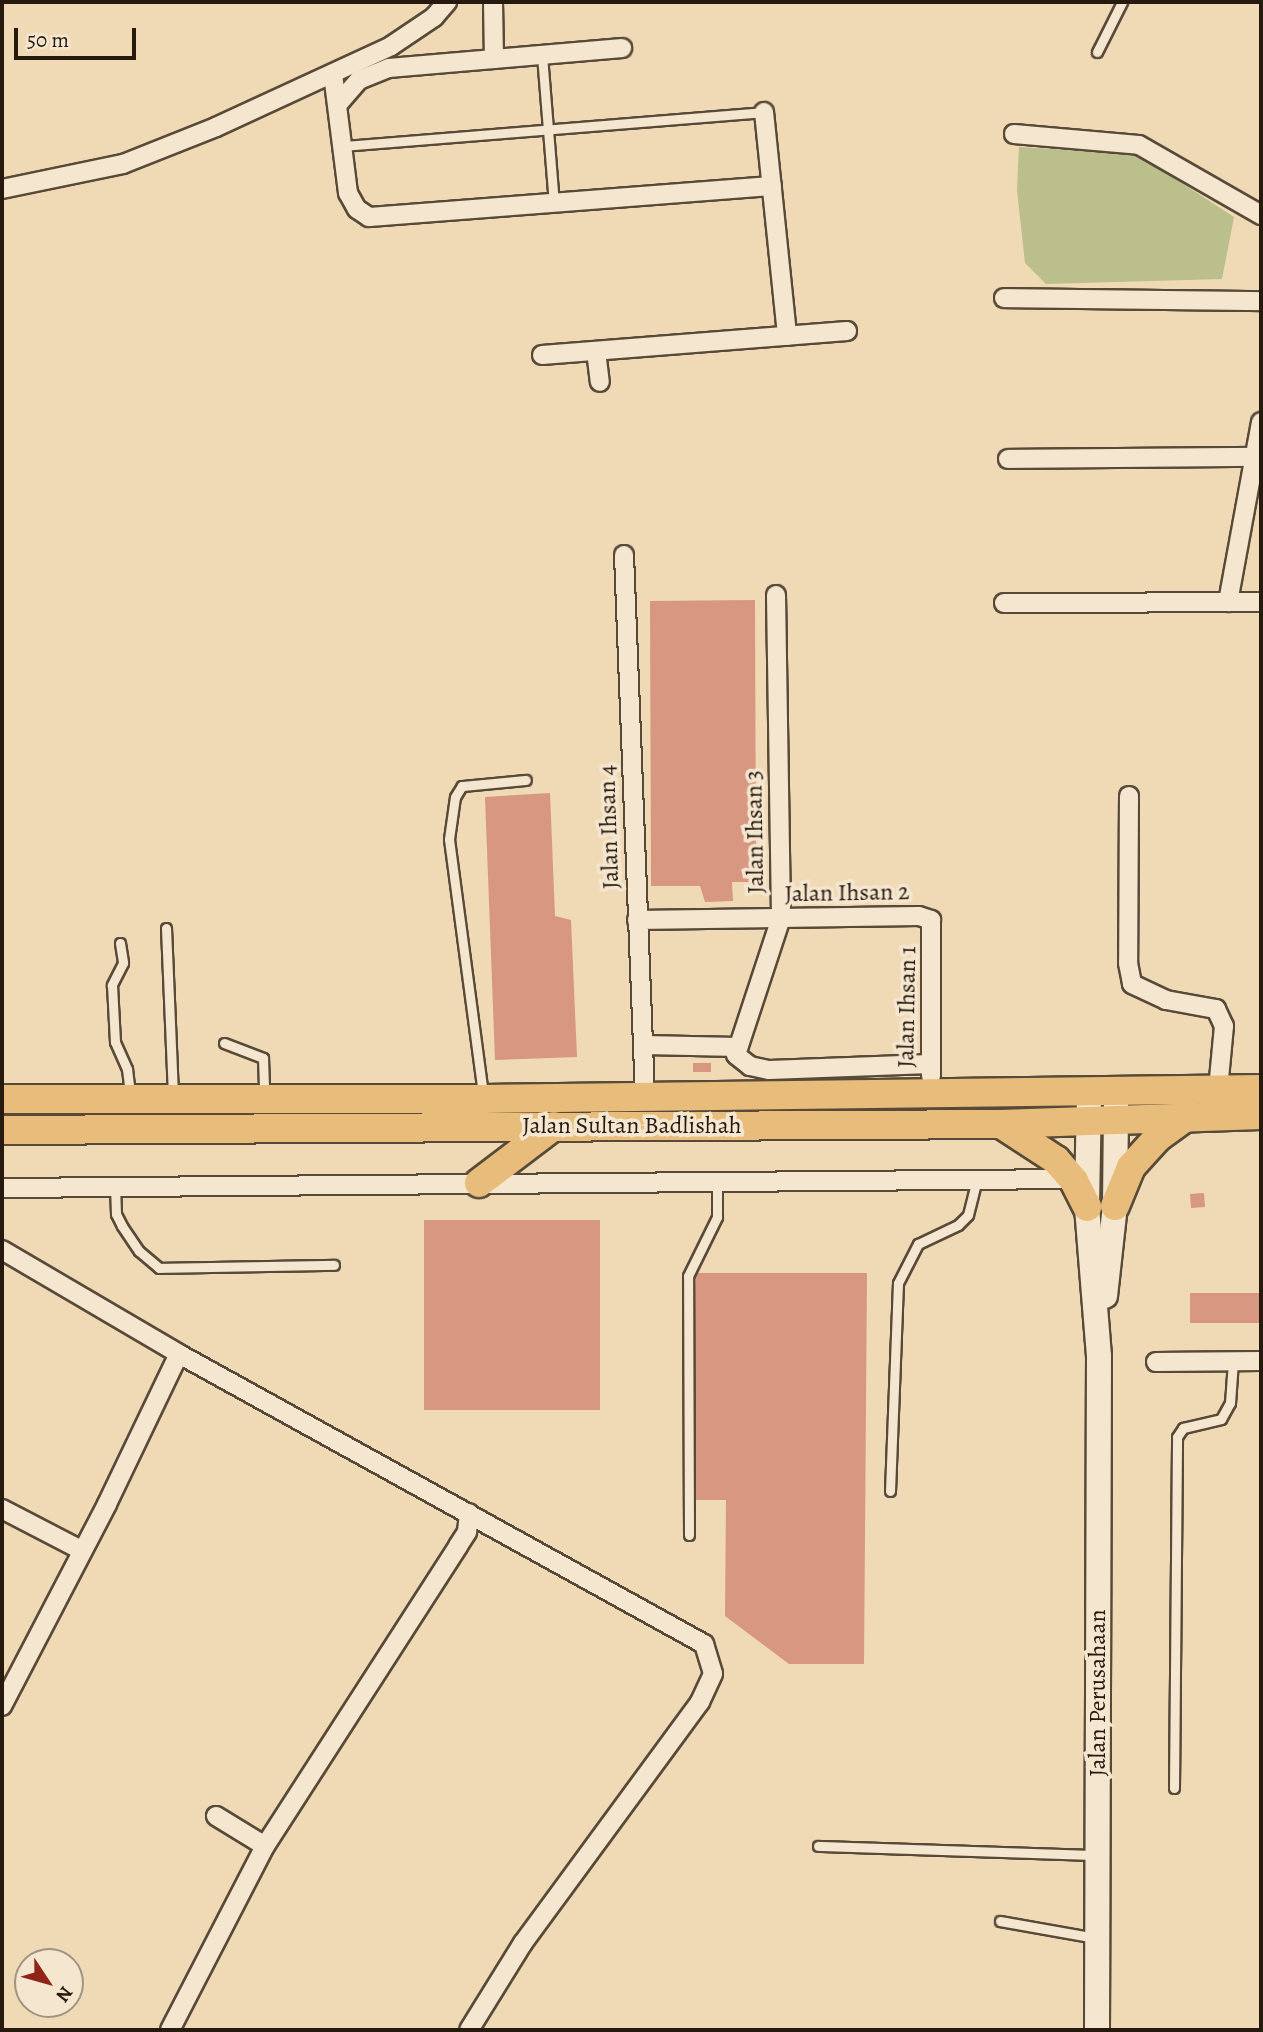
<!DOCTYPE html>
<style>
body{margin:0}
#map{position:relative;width:1263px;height:2032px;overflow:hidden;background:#f0d9b5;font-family:Alegreya,serif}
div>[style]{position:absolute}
.green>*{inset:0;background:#bbbf8c}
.building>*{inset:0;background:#d89781;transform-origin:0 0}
.roads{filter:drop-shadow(2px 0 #584a38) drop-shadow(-2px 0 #584a38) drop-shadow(0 2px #584a38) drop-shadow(0 -2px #584a38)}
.service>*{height:9px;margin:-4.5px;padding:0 4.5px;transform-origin:4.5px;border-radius:4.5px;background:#f5e6cf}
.minor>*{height:18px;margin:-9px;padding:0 9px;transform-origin:9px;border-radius:9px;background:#f5e6cf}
.secondary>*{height:24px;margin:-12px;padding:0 12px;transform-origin:12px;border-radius:12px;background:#f5e6cf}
.primary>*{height:28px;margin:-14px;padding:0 14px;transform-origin:14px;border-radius:14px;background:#e8bc7a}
span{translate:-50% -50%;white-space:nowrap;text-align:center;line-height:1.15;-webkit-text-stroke:7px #f5e6cf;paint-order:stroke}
.street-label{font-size:24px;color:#261a0f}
.frame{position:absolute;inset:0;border:4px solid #261a0f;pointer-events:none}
.north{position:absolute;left:14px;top:1948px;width:70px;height:70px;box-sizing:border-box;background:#f5e6cf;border:2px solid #a29482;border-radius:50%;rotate:126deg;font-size:19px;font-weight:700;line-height:28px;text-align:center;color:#261a0f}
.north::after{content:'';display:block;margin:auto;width:24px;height:32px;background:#8f2418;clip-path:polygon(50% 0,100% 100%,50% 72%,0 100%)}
.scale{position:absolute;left:14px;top:28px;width:122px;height:32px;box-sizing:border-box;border:4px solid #261a0f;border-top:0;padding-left:9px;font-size:21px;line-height:24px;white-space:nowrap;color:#261a0f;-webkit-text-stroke:5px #f5e6cf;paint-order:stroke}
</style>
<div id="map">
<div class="green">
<div style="clip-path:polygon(1019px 147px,1137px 154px,1234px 217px,1222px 279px,1046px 284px,1025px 263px,1017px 190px)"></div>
</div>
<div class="building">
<div style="clip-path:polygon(755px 600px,756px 882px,732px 882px,733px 901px,705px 902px,700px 886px,651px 886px,650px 601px)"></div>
<div style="clip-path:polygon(550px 793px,555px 916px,571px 920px,577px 1057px,495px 1060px,485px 797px)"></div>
<div style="left:693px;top:1063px;width:18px;height:9px"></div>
<div style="left:1204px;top:1193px;width:14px;height:14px;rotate:86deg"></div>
<div style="left:600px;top:1220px;width:190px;height:176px;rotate:90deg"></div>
<div style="clip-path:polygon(695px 1273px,867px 1273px,864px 1664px,789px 1664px,725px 1616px,726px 1500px,693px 1500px)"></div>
<div style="left:1261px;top:1293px;width:30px;height:71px;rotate:90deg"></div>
</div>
<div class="roads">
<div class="service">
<div style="left:1097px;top:52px;width:56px;rotate:-63.4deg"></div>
<div style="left:542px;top:55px;width:148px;rotate:85.4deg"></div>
<div style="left:343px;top:146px;width:422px;rotate:-4.6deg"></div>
<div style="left:166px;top:928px;width:166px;rotate:87.6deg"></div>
<div style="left:120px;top:943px;width:20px;rotate:81deg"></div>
<div style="left:123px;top:963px;width:25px;rotate:117deg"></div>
<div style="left:112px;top:985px;width:57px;rotate:87deg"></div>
<div style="left:115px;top:1042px;width:30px;rotate:66deg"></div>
<div style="left:127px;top:1069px;width:25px;rotate:83deg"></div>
<div style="left:224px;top:1043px;width:42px;rotate:21deg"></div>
<div style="left:263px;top:1058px;width:36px;rotate:88deg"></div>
<div style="left:483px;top:1094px;width:257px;rotate:-97.6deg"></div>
<div style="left:449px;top:839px;width:42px;rotate:-81.9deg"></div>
<div style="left:455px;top:797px;width:13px;rotate:-58deg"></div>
<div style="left:462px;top:786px;width:64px;rotate:-5.4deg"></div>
<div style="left:115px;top:1185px;width:29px;rotate:88deg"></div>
<div style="left:116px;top:1214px;width:13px;rotate:63deg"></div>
<div style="left:122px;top:1226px;width:30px;rotate:56deg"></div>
<div style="left:139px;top:1251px;width:26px;rotate:40deg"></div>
<div style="left:159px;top:1268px;width:175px;rotate:-1deg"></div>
<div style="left:890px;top:1491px;width:208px;rotate:-87.8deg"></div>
<div style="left:898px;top:1283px;width:44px;rotate:-62.9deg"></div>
<div style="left:918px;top:1244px;width:44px;rotate:-25.4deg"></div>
<div style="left:958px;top:1225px;width:14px;rotate:-45deg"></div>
<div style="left:968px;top:1215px;width:36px;rotate:-76deg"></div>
<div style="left:689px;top:1535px;width:259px;rotate:-90.2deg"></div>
<div style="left:688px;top:1276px;width:66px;rotate:-63.8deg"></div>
<div style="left:717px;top:1217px;width:36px;rotate:-90deg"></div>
<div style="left:1174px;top:1788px;width:351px;rotate:-89.5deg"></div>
<div style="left:1177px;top:1437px;width:11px;rotate:-56deg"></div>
<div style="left:1183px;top:1428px;width:39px;rotate:-13deg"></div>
<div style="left:1221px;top:1419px;width:18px;rotate:-61deg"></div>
<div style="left:1230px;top:1403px;width:42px;rotate:-85.9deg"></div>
<div style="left:818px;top:1846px;width:278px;rotate:1.9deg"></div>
<div style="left:1000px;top:1921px;width:97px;rotate:10.1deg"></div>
</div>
<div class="minor">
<div style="left:493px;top:2px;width:57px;rotate:89deg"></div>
<div style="left:333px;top:74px;width:120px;rotate:82.8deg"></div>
<div style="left:348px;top:193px;width:18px;rotate:61deg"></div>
<div style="left:357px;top:209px;width:14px;rotate:34deg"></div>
<div style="left:369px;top:217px;width:404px;rotate:-4.4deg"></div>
<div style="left:338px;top:104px;width:32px;rotate:-49deg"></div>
<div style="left:359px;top:80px;width:32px;rotate:-22deg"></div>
<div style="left:389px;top:68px;width:234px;rotate:-4.9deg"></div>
<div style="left:764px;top:112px;width:225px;rotate:84.1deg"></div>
<div style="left:1014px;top:134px;width:125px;rotate:5deg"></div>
<div style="left:1139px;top:145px;width:141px;rotate:29.8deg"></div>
<div style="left:2px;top:189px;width:124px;rotate:-11.7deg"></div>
<div style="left:123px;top:164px;width:100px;rotate:-21.7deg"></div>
<div style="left:216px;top:127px;width:193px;rotate:-24.8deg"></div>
<div style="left:391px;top:46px;width:52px;rotate:-34deg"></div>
<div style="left:434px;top:17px;width:20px;rotate:-49deg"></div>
<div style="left:1004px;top:298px;width:257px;rotate:0.7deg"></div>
<div style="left:596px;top:351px;width:31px;rotate:83deg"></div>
<div style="left:542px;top:355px;width:306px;rotate:-4.5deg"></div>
<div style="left:1008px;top:459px;width:247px;rotate:-0.5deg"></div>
<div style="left:624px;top:555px;width:542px;rotate:87.78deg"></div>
<div style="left:776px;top:595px;width:323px;rotate:89.1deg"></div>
<div style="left:781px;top:918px;width:144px;rotate:108.2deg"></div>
<div style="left:736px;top:1055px;width:18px;rotate:38deg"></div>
<div style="left:750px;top:1066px;width:19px;rotate:12deg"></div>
<div style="left:769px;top:1070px;width:161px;rotate:-2.1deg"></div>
<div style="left:1228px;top:602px;width:183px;rotate:-79.6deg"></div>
<div style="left:1004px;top:603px;width:257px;rotate:-0.2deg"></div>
<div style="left:1129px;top:796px;width:167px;rotate:90.3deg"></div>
<div style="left:1128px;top:963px;width:21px;rotate:79deg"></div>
<div style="left:1132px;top:984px;width:38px;rotate:25deg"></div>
<div style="left:1166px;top:1000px;width:51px;rotate:10.2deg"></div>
<div style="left:1216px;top:1009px;width:19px;rotate:65deg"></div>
<div style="left:1224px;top:1026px;width:64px;rotate:95.4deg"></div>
<div style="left:637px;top:920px;width:282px;rotate:-0.8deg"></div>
<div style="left:919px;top:916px;width:13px;rotate:18deg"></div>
<div style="left:931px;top:920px;width:156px;rotate:90deg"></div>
<div style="left:644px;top:1045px;width:94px;rotate:1.2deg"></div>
<div style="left:2px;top:1188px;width:1070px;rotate:-0.48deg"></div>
<div style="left:2px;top:1250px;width:205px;rotate:30.4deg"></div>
<div style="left:179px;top:1354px;width:600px;rotate:28.92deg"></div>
<div style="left:704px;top:1644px;width:31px;rotate:73deg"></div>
<div style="left:713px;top:1674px;width:31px;rotate:115deg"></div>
<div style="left:700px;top:1702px;width:299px;rotate:126.3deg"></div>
<div style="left:523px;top:1943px;width:102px;rotate:121.8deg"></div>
<div style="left:1156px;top:1362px;width:105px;rotate:-0.5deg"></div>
<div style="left:2px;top:1509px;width:89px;rotate:27.4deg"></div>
<div style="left:2px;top:1706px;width:228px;rotate:-62.5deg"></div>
<div style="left:107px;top:1504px;width:166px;rotate:-64.4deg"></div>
<div style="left:216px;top:1816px;width:57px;rotate:31.5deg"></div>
<div style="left:170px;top:2030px;width:207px;rotate:-62.7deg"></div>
<div style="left:265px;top:1846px;width:357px;rotate:-57.2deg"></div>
<div style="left:458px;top:1546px;width:17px;rotate:-57deg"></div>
<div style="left:467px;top:1532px;width:19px;rotate:-84deg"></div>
</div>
<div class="secondary">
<div style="left:1089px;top:1092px;width:115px;rotate:91deg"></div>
<div style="left:1087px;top:1207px;width:149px;rotate:85.4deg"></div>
<div style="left:1099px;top:1356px;width:674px;rotate:90.17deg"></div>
<div style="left:1105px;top:1296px;width:91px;rotate:-83.7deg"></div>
<div style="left:1115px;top:1206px;width:104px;rotate:-89.4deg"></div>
</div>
<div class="primary">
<div style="left:2px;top:1099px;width:482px"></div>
<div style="left:484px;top:1099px;width:777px;rotate:-0.74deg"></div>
<div style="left:1001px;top:1124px;width:66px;rotate:33.2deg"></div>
<div style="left:1056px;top:1160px;width:28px;rotate:49deg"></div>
<div style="left:1074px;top:1181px;width:29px;rotate:63deg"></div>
<div style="left:2px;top:1130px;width:999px;rotate:-0.34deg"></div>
<div style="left:1001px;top:1124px;width:260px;rotate:-2deg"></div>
<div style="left:479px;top:1183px;width:94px;rotate:-37.2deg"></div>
<div style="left:1115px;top:1206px;width:42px;rotate:-67.7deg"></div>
<div style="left:1131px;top:1167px;width:39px;rotate:-48deg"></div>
<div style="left:1157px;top:1138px;width:39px;rotate:-36deg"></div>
</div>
</div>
<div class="street-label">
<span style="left:609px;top:827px;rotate:-92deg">Jalan Ihsan 4</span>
<span style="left:755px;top:832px;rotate:-91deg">Jalan Ihsan 3</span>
<span style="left:847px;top:893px;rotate:-1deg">Jalan Ihsan 2</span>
<span style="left:907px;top:1007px;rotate:-89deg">Jalan Ihsan 1</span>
<span style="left:632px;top:1126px">Jalan Sultan Badlishah</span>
<span style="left:1098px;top:1693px;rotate:-90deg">Jalan Perusahaan</span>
</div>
<div class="frame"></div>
<div class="north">N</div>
<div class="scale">50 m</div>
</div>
